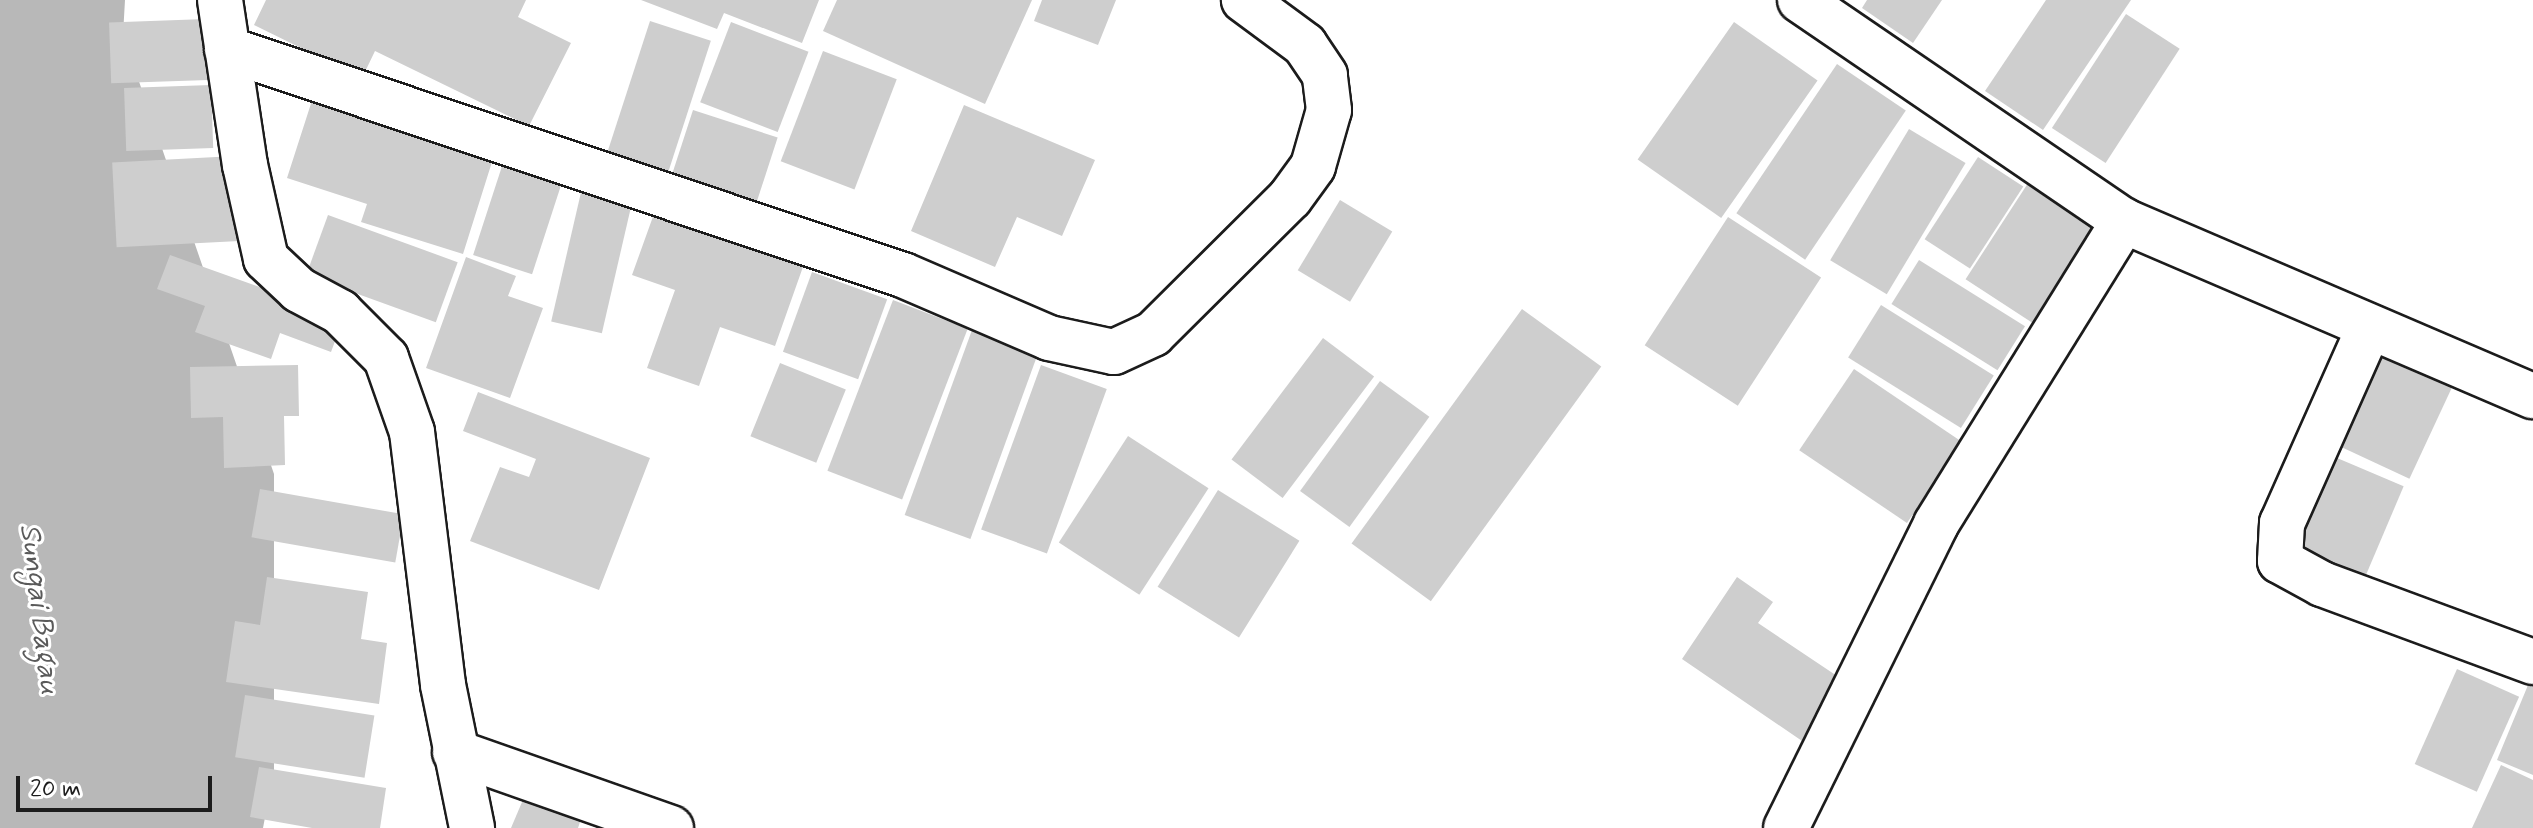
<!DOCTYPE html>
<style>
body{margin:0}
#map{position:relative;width:2533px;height:828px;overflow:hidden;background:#fff;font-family:Mynerve,sans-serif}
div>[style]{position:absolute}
.water>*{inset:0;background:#b8b8b8}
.building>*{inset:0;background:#cecece;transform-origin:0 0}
.roads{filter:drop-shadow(2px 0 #1c1c1c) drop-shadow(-2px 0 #1c1c1c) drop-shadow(0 2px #1c1c1c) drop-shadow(0 -2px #1c1c1c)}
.minor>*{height:44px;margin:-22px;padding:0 22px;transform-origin:22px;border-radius:22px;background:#fff}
span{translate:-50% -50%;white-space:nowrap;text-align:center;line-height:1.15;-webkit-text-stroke:6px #fff;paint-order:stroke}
.water-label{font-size:30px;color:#5a5a5a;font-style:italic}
.scale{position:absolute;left:16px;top:776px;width:196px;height:36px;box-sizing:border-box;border:4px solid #1c1c1c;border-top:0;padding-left:10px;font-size:24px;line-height:28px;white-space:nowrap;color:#1c1c1c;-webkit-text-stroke:6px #fff;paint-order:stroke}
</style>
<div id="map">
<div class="water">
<div style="clip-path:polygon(0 0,125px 0,123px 35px,274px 474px,274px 770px,263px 828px,0 828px)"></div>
</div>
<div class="building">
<div style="clip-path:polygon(266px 0,526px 0,518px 17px,571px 43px,529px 126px,375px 51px,362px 78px,254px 25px)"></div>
<div style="clip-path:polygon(641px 0,819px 0,802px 43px,724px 13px,717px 29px)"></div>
<div style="clip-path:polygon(837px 0,1032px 0,985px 104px,823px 31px)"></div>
<div style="clip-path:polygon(1042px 0,1116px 0,1098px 45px,1034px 21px)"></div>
<div style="clip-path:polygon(1867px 0,1942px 0,1913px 43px,1862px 8px)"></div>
<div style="clip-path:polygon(2046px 0,2131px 0,2043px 130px,1985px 91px)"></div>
<div style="left:2126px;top:14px;width:64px;height:136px;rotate:33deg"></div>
<div style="left:206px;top:19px;width:61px;height:97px;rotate:88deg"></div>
<div style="left:650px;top:21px;width:64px;height:145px;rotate:18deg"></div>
<div style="left:731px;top:22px;width:83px;height:86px;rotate:21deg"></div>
<div style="left:1734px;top:22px;width:102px;height:168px;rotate:35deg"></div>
<div style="left:823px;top:51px;width:79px;height:118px;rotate:21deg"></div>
<div style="left:1837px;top:64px;width:83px;height:180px;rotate:34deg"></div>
<div style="left:211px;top:85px;width:63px;height:87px;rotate:88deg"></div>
<div style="clip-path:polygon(316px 88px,497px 146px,463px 254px,361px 222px,367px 204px,287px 178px)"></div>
<div style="clip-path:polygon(964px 105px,1095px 160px,1062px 236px,1017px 217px,995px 267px,911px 231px)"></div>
<div style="left:693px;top:110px;width:89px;height:75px;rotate:18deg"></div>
<div style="left:1909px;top:129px;width:66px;height:153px;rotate:31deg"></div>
<div style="left:235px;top:156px;width:85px;height:123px;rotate:87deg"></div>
<div style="left:1978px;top:157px;width:54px;height:98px;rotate:33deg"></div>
<div style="left:504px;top:160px;width:62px;height:100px;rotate:18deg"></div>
<div style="left:2032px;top:177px;width:80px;height:122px;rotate:33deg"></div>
<div style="left:582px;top:188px;width:52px;height:137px;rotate:13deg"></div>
<div style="left:1340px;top:200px;width:61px;height:82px;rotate:31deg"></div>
<div style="clip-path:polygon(655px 211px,804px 264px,775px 346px,720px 327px,699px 386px,647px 368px,675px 290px,632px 275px)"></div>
<div style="left:328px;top:215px;width:138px;height:64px;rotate:20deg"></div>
<div style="left:1728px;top:217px;width:111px;height:153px;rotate:33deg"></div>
<div style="clip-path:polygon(170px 255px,344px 317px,331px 352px,280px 333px,271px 359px,195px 332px,205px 306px,157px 289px)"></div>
<div style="clip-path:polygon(466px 257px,516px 276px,508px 296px,543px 308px,510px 398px,426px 368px)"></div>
<div style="left:1919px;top:260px;width:125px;height:52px;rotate:32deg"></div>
<div style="left:812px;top:272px;width:80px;height:85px;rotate:20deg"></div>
<div style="left:893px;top:300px;width:80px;height:183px;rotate:21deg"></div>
<div style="left:1881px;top:305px;width:133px;height:62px;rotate:32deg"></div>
<div style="left:1522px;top:309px;width:98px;height:290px;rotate:36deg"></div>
<div style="left:972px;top:330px;width:70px;height:197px;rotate:20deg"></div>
<div style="left:1323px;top:338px;width:64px;height:152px;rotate:37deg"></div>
<div style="left:2384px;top:351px;width:77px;height:105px;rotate:25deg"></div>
<div style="left:780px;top:363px;width:71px;height:79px;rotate:22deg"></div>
<div style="clip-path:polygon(298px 365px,299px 416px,284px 416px,285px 465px,224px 468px,223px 417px,191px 418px,190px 367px)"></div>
<div style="left:1041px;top:365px;width:70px;height:175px;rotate:20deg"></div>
<div style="left:1854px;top:369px;width:130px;height:98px;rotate:34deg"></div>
<div style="left:1380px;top:381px;width:61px;height:136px;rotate:36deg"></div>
<div style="clip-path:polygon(478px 392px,650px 458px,599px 590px,470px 541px,500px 467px,529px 477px,536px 459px,463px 431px)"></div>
<div style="left:1128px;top:436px;width:96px;height:127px;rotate:33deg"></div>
<div style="left:2330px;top:455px;width:80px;height:103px;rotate:23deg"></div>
<div style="left:260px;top:489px;width:146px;height:49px;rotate:10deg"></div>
<div style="left:1218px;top:490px;width:96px;height:114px;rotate:32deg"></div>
<div style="clip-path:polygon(267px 577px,368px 592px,361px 639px,387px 643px,379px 704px,226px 682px,235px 621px,260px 625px)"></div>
<div style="clip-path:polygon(1737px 577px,1773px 602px,1758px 623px,1846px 682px,1805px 743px,1682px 659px)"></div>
<div style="left:2457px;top:669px;width:68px;height:104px;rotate:24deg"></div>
<div style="clip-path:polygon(2533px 673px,2533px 775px,2497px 760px)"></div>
<div style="left:245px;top:695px;width:131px;height:63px;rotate:9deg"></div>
<div style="clip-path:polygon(2501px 765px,2533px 780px,2533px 828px,2472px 828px)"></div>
<div style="clip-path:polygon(259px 767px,386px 788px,380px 828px,312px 828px,250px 817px)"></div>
<div style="clip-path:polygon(525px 795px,582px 816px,578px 828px,511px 828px)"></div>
</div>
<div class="roads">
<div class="minor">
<div style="left:220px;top:0;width:167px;rotate:81.4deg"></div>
<div style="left:245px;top:165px;width:96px;rotate:77.4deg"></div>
<div style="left:266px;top:259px;width:45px;rotate:43.2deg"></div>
<div style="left:299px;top:290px;width:47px;rotate:28.2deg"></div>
<div style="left:340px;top:312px;width:65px;rotate:45deg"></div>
<div style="left:386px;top:358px;width:78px;rotate:70.6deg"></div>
<div style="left:412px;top:432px;width:255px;rotate:83deg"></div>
<div style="left:443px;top:685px;width:146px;rotate:78.5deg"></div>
<div style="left:1800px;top:0;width:392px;rotate:34.3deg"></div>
<div style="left:2124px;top:221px;width:445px;rotate:23.2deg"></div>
<div style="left:227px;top:49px;width:713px;rotate:18.49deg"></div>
<div style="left:903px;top:275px;width:159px;rotate:23.3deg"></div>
<div style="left:1049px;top:338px;width:66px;rotate:12.2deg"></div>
<div style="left:1114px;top:352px;width:43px;rotate:-24.8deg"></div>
<div style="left:1153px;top:334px;width:193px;rotate:-44.8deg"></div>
<div style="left:1290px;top:198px;width:39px;rotate:-54deg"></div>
<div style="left:1313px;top:166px;width:58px;rotate:-74.1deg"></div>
<div style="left:1329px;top:110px;width:35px;rotate:-97deg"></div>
<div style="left:1325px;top:75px;width:36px;rotate:-124deg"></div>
<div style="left:1305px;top:45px;width:76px;rotate:-143.6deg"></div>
<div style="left:2369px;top:328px;width:214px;rotate:114deg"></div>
<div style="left:2282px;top:523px;width:38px;rotate:93deg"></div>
<div style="left:2280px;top:561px;width:48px;rotate:28.7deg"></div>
<div style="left:2322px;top:584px;width:225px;rotate:20.3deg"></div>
<div style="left:455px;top:752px;width:229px;rotate:19.4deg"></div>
<div style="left:1786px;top:828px;width:339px;rotate:-63.7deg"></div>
<div style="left:1936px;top:524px;width:357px;rotate:-58.2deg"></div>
</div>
</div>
<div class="water-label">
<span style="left:39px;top:609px;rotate:83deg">Sungai Bagau</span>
</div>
<div class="scale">20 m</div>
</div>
